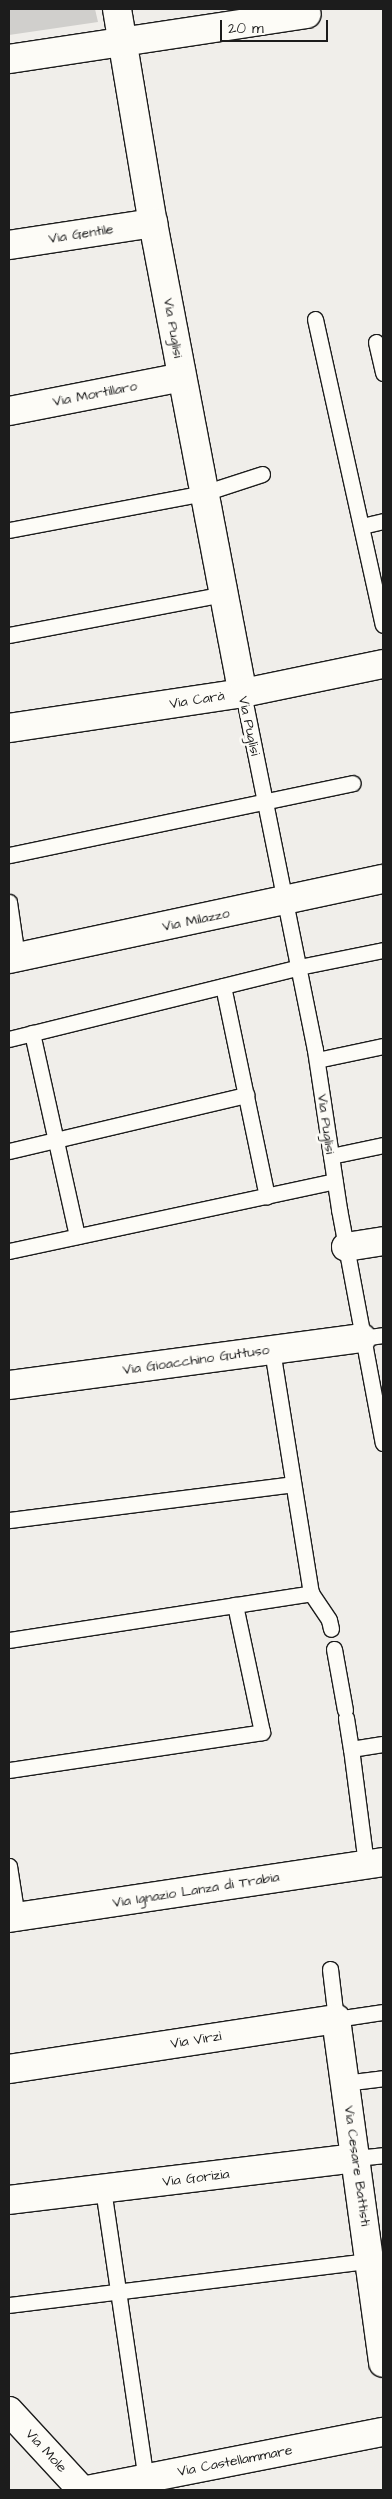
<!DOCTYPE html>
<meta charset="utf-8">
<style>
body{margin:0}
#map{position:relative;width:392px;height:2499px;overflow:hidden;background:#f0eeea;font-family:"Architects Daughter",sans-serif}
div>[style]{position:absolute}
.green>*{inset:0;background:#d0cfcc}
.roads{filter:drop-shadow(1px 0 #1c1c1c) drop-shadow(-1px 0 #1c1c1c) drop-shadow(0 1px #1c1c1c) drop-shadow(0 -1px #1c1c1c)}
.service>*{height:15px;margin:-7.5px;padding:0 7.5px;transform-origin:7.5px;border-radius:7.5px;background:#fdfcf7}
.minor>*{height:28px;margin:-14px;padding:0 14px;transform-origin:14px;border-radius:14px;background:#fdfcf7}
.tertiary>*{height:28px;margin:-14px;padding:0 14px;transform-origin:14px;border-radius:14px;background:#fdfcf7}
span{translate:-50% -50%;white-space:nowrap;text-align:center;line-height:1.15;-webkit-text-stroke:5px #fdfcf7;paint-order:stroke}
.street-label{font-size:14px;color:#1c1c1c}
.frame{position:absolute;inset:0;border:10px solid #1c1c1c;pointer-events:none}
.scale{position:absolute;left:220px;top:20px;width:108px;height:22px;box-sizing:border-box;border:2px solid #1c1c1c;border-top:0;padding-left:6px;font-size:15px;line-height:18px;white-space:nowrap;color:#1c1c1c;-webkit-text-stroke:4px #fdfcf7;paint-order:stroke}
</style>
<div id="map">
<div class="green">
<div style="clip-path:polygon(9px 9px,95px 9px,98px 22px,9px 35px)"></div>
</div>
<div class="roads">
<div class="service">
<div style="left:315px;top:319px;width:313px;rotate:77.5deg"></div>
<div style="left:376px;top:342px;width:32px;rotate:77deg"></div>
<div style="left:362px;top:526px;width:22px;rotate:-13deg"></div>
<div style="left:9px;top:530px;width:198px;rotate:-10.7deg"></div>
<div style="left:204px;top:493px;width:61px;rotate:-18.1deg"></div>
<div style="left:9px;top:635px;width:218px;rotate:-10.8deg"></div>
<div style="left:243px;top:693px;width:364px;rotate:78.6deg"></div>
<div style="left:315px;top:1050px;width:161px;rotate:81.4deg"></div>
<div style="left:339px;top:1209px;width:238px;rotate:79.4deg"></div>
<div style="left:9px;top:855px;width:351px;rotate:-11.8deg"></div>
<div style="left:9px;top:902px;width:56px;rotate:81.7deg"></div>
<div style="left:223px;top:986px;width:215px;rotate:78.2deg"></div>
<div style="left:32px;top:1033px;width:208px;rotate:77.5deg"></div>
<div style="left:9px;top:1039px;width:299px;rotate:-13.9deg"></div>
<div style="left:299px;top:967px;width:86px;rotate:-11.4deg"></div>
<div style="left:317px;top:1060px;width:67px;rotate:-12deg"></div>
<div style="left:9px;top:1151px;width:244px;rotate:-13.3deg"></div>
<div style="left:331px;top:1156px;width:53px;rotate:-11.9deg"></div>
<div style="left:9px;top:1251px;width:333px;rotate:-12.1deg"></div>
<div style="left:362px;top:1338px;width:21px;rotate:-8deg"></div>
<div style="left:272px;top:1350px;width:246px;rotate:80.9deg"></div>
<div style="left:311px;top:1593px;width:32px;rotate:56deg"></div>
<div style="left:329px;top:1620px;width:9px;rotate:77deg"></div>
<div style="left:9px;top:1520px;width:286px;rotate:-7.2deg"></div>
<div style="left:9px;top:1640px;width:306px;rotate:-8.8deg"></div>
<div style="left:334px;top:1649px;width:62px;rotate:79.8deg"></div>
<div style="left:346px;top:1718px;width:31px;rotate:81deg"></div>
<div style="left:9px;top:1770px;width:256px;rotate:-8.5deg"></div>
<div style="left:262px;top:1732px;width:130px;rotate:-102deg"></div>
<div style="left:366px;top:1864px;width:116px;rotate:-97.4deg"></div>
<div style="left:351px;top:1749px;width:32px;rotate:-9deg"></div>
<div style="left:9px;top:1866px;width:52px;rotate:81.1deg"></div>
<div style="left:330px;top:1969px;width:50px;rotate:83.2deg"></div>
<div style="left:336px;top:2019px;width:48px;rotate:-8.5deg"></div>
<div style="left:344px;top:2083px;width:39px;rotate:-7deg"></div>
<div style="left:356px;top:2158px;width:27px;rotate:-6deg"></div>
<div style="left:103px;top:2189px;width:293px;rotate:81.6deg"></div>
<div style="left:9px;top:2305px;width:377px;rotate:-7deg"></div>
</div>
<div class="minor">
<div style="left:117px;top:9px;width:217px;rotate:80.5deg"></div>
<div style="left:153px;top:223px;width:479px;rotate:79.2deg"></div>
<div style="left:9px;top:59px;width:301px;rotate:-8.6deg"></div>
<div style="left:9px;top:245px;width:146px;rotate:-8.7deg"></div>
<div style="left:9px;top:411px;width:176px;rotate:-11.1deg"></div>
<div style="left:9px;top:728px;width:237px;rotate:-8.5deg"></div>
<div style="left:243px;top:693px;width:143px;rotate:-11.7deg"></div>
<div style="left:9px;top:959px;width:382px;rotate:-12.1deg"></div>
<div style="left:346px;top:1247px;width:37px;rotate:-9deg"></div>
<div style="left:9px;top:1385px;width:356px;rotate:-7.6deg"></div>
<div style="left:9px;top:2069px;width:331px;rotate:-8.7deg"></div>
<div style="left:336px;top:2019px;width:347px;rotate:82.2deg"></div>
<div style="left:9px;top:2200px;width:350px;rotate:-6.9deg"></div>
<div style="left:87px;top:2490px;width:302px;rotate:-11.1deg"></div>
</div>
<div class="tertiary">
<div style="left:9px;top:1918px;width:378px;rotate:-8.5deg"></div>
<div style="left:9px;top:2411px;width:108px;rotate:47.3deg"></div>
</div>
</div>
<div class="street-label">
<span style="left:81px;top:234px;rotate:-9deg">Via Gentile</span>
<span style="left:173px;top:328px;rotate:80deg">Via Puglisi</span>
<span style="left:95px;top:394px;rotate:-11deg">Via Mortillaro</span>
<span style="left:197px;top:700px;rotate:-9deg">Via Carà</span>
<span style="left:249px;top:726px;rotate:78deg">Via Puglisi</span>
<span style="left:196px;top:920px;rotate:-12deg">Via Milazzo</span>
<span style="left:326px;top:1124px;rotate:82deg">Via Puglisi</span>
<span style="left:196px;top:1360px;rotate:-8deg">Via Gioacchino Guttuso</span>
<span style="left:196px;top:1890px;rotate:-9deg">Via Ignazio Lanza di Trabia</span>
<span style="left:196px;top:2040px;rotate:-9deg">Via Virzì</span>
<span style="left:357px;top:2166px;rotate:82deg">Via Cesare Battisti</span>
<span style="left:196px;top:2178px;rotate:-7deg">Via Gorizia</span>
<span style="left:46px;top:2451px;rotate:47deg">Via Mole</span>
<span style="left:235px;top:2461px;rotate:-11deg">Via Castellammare</span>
</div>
<div class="frame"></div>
<div class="scale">20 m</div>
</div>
